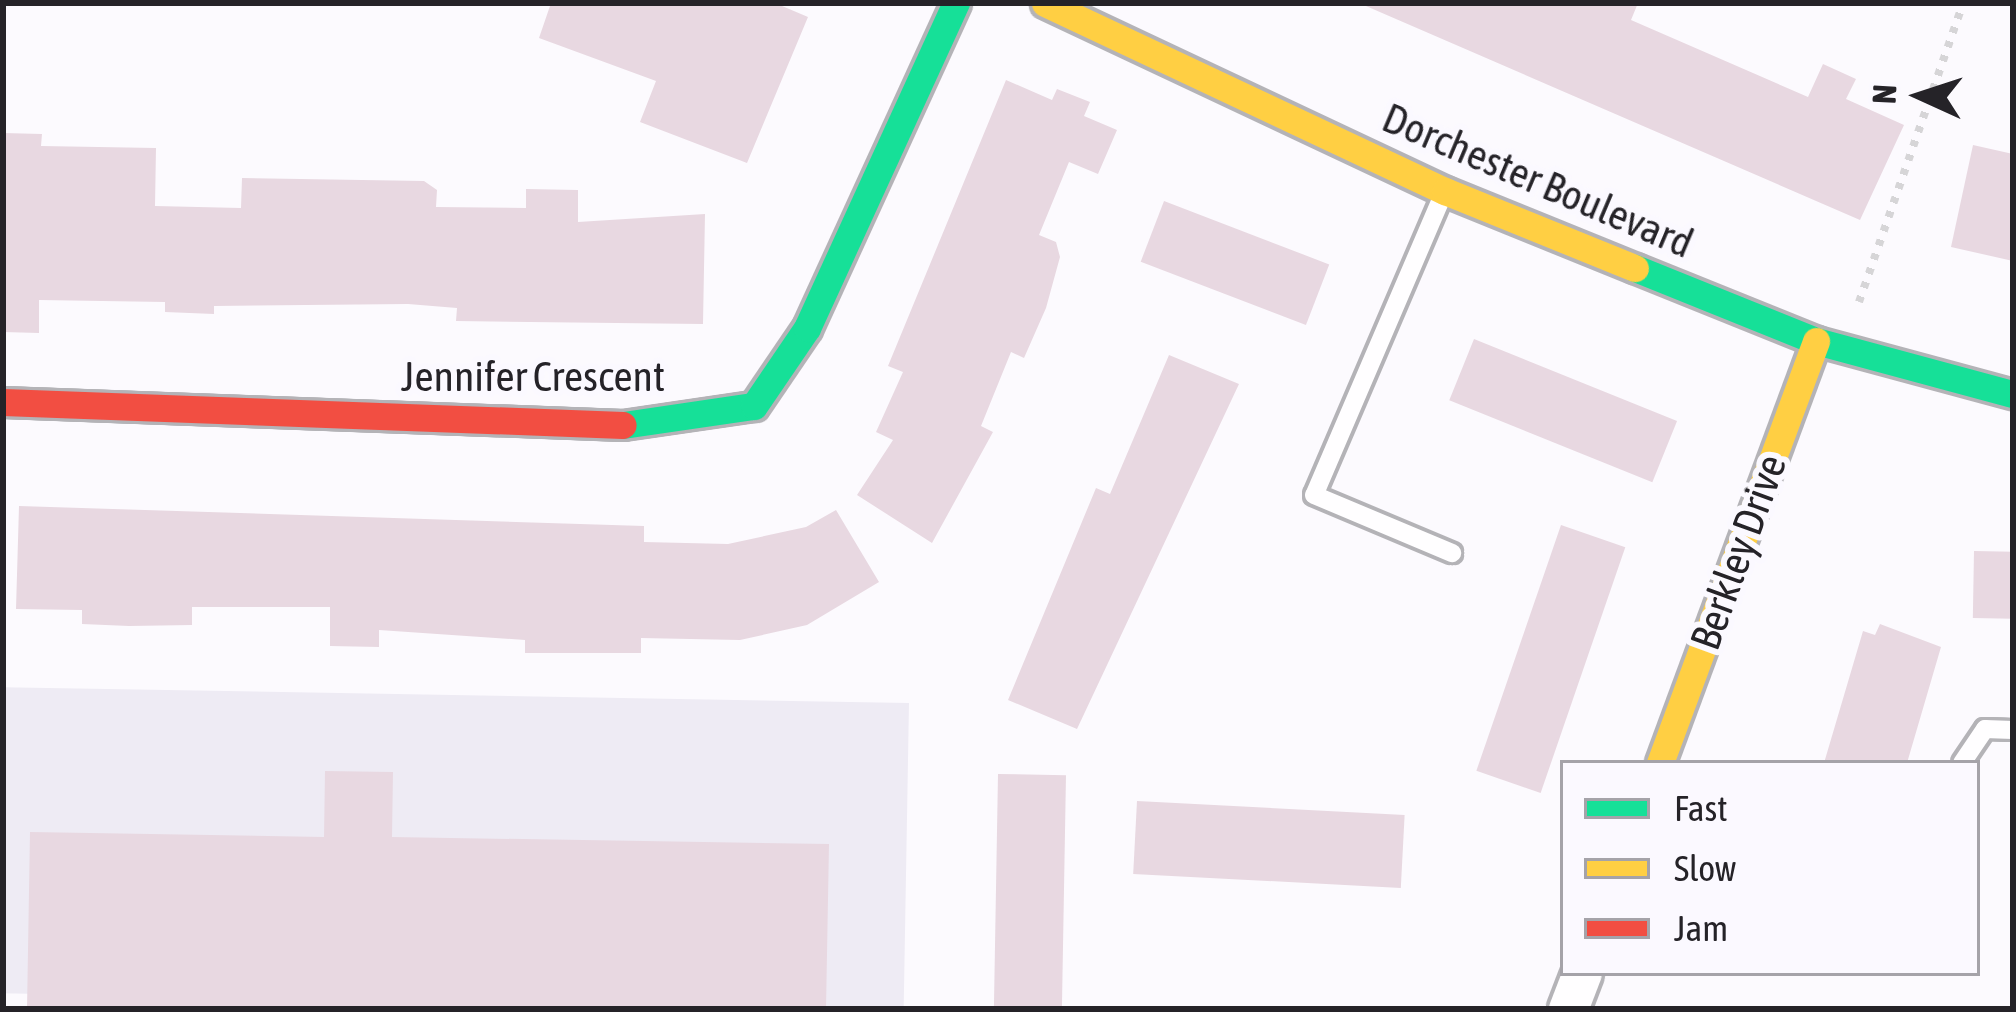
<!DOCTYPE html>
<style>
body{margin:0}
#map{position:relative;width:2016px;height:1012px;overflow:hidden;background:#fcfafe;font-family:"Asap Condensed",sans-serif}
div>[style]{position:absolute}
.built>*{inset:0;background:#eeebf4;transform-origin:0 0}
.building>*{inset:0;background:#e8d8e1;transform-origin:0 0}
.path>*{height:8px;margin-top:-4px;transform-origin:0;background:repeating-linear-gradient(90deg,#d6d5d7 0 6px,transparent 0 15px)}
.roads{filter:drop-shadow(3px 0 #b4b3b7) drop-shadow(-3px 0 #b4b3b7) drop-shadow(0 3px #b4b3b7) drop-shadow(0 -3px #b4b3b7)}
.lane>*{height:18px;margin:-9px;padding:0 9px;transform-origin:9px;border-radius:9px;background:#fffeff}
.street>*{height:39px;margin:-19.5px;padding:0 19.5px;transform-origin:19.5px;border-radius:19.5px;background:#fffeff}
.fast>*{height:27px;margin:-13.5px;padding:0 13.5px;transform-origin:13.5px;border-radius:13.5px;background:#16e098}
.slow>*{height:27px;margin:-13.5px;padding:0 13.5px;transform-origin:13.5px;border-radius:13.5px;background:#ffcf43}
.jam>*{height:27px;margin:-13.5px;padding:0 13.5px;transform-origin:13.5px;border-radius:13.5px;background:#f24e42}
span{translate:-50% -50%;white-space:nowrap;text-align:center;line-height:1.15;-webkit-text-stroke:12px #fbf9ff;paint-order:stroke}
.street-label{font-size:42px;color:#252328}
.frame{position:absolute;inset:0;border:6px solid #252328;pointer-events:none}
.legend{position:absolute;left:1560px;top:760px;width:420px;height:216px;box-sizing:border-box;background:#fbf9ff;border:3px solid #a5a3a9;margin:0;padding:15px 21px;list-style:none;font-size:36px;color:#252328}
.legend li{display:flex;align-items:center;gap:24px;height:60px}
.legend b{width:60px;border:3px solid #a5a3a9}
.north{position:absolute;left:1860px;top:36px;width:120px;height:120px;-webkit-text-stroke:9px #fbf9ff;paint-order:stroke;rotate:273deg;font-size:33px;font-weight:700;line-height:48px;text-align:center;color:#252328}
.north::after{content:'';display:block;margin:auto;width:42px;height:54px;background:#252328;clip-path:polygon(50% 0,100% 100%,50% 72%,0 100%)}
</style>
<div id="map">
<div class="built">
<div style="left:909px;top:703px;width:306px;height:906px;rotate:91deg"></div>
</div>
<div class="building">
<div style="clip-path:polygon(551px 3px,775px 3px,808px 17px,747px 163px,640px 122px,656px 81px,539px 38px)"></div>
<div style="clip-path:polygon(1359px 3px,1638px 3px,1631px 20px,1808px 97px,1823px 64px,1856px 79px,1846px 99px,1904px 125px,1860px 220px)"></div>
<div style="clip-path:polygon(1006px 80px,1052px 100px,1057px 89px,1090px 102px,1084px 116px,1117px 130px,1098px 174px,1069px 162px,1039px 235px,1056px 242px,1060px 257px,1046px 308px,1024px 358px,1011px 352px,981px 426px,993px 432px,932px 543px,857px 495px,893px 440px,876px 432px,903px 372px,888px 366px)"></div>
<div style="clip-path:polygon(3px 133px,42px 134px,41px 146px,156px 148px,155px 206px,241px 208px,242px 178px,424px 181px,437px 190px,436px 207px,526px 208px,526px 189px,578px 190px,578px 222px,705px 214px,703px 324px,456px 321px,457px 308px,408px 304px,214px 306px,214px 314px,165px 312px,165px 302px,39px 300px,39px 333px,3px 332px)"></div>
<div style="clip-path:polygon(1973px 145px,2013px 154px,2013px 261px,1951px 247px)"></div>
<div style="left:1164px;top:201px;width:177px;height:65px;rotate:21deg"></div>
<div style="left:1474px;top:339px;width:219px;height:66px;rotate:22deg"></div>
<div style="clip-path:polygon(1169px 355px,1239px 384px,1077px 729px,1008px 700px,1096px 488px,1110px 494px)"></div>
<div style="clip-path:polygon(19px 506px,644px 526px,644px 542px,728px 544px,806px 527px,836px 510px,879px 582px,807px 625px,740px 640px,641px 638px,641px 653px,525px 653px,525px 640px,379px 630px,379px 647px,330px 646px,330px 607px,192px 607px,192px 625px,129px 626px,82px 624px,82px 610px,16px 609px)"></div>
<div style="left:1561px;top:525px;width:68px;height:260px;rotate:19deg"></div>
<div style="left:1974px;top:551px;width:39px;height:67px;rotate:1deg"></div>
<div style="clip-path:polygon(1880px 624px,1941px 647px,1907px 763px,1824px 763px,1863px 631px,1875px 635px)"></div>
<div style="clip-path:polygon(325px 771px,393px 772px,392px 837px,829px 844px,826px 1009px,27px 1009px,30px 832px,324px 837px)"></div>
<div style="left:998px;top:774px;width:68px;height:235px;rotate:1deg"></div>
<div style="left:1137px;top:801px;width:268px;height:73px;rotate:3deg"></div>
</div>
<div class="path">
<div style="left:1859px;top:302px;width:317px;rotate:-70.8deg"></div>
</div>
<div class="roads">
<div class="lane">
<div style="left:1442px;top:197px;width:324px;rotate:113.2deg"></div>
<div style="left:1314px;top:495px;width:150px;rotate:22.8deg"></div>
<div style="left:1962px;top:763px;width:41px;rotate:-55.9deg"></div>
<div style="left:1985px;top:729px;width:28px;rotate:2deg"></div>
</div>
<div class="street">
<div style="left:1568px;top:1009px;width:39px;rotate:-69deg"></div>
</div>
<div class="fast">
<div style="left:1635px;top:268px;width:195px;rotate:22deg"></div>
<div style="left:1816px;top:341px;width:204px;rotate:15.1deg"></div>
<div style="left:623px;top:425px;width:132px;rotate:-8.3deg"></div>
<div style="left:754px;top:406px;width:94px;rotate:-55.8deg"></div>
<div style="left:807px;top:328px;width:358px;rotate:-65.4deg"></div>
</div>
<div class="slow">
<div style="left:1045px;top:3px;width:442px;rotate:25.2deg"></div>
<div style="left:1445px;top:191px;width:205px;rotate:22.1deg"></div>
<div style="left:1660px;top:763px;width:450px;rotate:-69.7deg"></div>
</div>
<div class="jam">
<div style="left:3px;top:402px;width:620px;rotate:2.12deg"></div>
</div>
</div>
<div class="street-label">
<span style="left:1538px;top:180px;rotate:23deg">Dorchester Boulevard</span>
<span style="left:533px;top:376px">Jennifer Crescent</span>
<span style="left:1738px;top:552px;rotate:-70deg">Berkley Drive</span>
</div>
<div class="frame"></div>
<ul class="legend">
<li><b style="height:15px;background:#16e098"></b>Fast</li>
<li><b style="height:15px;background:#ffcf43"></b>Slow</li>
<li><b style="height:15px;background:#f24e42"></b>Jam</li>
</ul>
<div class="north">N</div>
</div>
